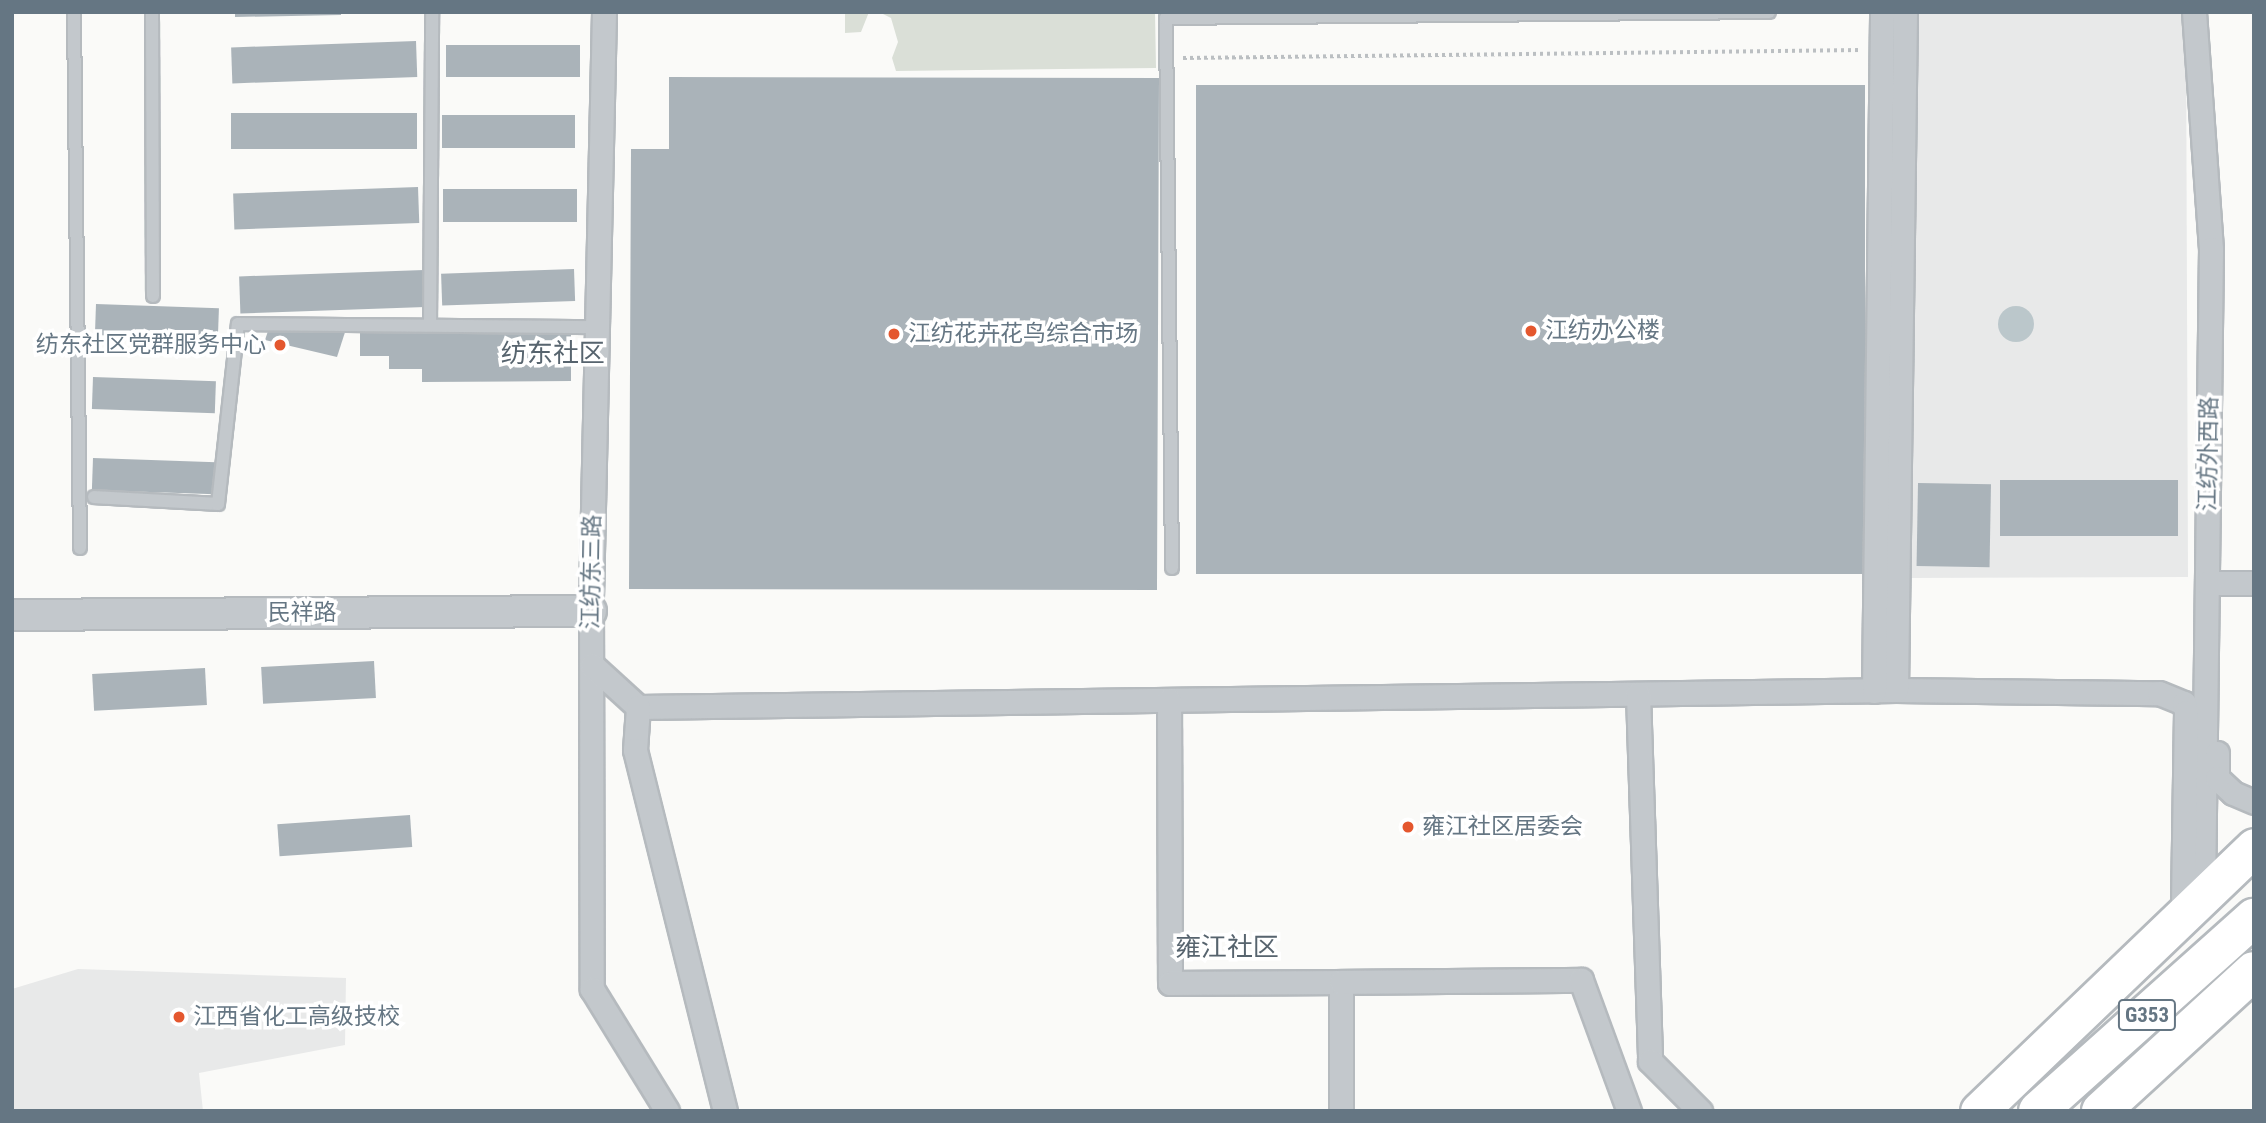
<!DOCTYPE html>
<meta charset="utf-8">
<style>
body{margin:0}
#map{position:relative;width:2266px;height:1123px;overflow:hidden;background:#fafaf8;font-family:"Roboto Condensed","Noto Sans SC",sans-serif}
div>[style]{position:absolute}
.built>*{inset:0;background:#e8e9e9}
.green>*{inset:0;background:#dadfd7}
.water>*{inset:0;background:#bbc7cb}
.round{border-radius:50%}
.building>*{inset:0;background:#aab3b9;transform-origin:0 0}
.path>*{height:3.5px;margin-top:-1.75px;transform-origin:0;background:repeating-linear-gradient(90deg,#bbbfc2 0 3.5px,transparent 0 7px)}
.roads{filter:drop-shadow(2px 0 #b5babe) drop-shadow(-2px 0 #b5babe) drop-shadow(0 2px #b5babe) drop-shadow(0 -2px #b5babe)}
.service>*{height:12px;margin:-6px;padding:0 6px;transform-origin:6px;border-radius:6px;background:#c3c8cc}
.minor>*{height:23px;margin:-11.5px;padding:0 11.5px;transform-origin:11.5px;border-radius:11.5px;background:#c3c8cc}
.tertiary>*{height:30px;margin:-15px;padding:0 15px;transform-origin:15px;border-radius:15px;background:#c3c8cc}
.primary>*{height:37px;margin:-18.5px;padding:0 18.5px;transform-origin:18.5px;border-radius:18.5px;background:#fff}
.trunk>*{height:38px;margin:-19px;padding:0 19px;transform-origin:19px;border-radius:19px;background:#fff}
.dots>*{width:19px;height:19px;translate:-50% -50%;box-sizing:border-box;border:4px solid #fff;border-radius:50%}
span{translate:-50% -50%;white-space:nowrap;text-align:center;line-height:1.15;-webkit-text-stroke:7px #fff;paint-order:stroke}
.shield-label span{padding:2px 5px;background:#fff;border:2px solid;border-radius:5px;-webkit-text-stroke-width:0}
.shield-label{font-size:21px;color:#657683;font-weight:700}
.poi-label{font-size:23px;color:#657683}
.left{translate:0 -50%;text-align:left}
.right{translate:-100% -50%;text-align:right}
.street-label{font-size:23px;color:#657683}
.quarter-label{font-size:26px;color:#57646e}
.frame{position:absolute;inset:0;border:14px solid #657683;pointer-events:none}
</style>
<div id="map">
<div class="built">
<div style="clip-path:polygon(1916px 12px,2182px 12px,2186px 22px,2188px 577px,1909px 578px)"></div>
<div style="clip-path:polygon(78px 969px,346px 978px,345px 1045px,199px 1073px,203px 1111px,12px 1111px,12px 989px)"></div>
</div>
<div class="green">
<div style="clip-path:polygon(845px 12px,869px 12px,861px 32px,845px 33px)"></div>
<div style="clip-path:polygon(879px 12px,1155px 12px,1156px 68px,896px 71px,892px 58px,898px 42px,891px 18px)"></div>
</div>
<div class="water">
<div class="round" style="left:1998px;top:306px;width:36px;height:36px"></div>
</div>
<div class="building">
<div style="clip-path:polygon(235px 12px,341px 12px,341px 15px,235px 17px)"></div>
<div style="left:416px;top:41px;width:36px;height:185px;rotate:88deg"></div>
<div style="left:580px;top:45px;width:32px;height:134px;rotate:90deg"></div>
<div style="clip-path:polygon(669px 77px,1159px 78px,1157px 590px,629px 589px,631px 149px,669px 149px)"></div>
<div style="left:1865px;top:85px;width:489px;height:669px;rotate:90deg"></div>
<div style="left:417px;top:113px;width:36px;height:186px;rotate:90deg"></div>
<div style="left:575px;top:115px;width:33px;height:133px;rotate:90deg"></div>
<div style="left:418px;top:187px;width:36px;height:185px;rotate:88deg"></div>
<div style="left:577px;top:189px;width:33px;height:134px;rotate:90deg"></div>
<div style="left:574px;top:269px;width:32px;height:133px;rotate:88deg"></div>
<div style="left:424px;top:270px;width:37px;height:185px;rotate:88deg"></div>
<div style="left:96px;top:304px;width:123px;height:31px;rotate:2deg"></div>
<div style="clip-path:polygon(347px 326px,337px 357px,265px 340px,269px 328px)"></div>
<div style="clip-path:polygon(571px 329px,571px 381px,422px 382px,422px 369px,389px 369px,389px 356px,360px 356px,360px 330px)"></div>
<div style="left:93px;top:377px;width:123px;height:32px;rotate:2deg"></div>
<div style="left:93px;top:458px;width:123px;height:32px;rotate:2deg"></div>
<div style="left:2178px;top:480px;width:56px;height:178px;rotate:90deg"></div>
<div style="left:1918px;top:483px;width:73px;height:83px;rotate:1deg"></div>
<div style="left:374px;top:661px;width:37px;height:113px;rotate:87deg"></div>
<div style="left:205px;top:668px;width:37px;height:113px;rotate:87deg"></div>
<div style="left:410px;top:815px;width:32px;height:133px;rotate:86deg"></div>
</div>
<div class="path">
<div style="left:1183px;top:58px;width:678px;rotate:-0.68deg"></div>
</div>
<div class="roads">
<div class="service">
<div style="left:74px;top:12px;width:536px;rotate:89.36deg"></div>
<div style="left:152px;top:12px;width:284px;rotate:89.8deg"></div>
<div style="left:430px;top:325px;width:313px;rotate:-89.6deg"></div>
<div style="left:94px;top:497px;width:124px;rotate:3.2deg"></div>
<div style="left:218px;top:504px;width:181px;rotate:-83.7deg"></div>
<div style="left:238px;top:324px;width:359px;rotate:0.5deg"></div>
<div style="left:1172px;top:568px;width:550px;rotate:-90.63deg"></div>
<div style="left:1166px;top:18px;width:603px;rotate:-0.57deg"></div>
</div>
<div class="minor">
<div style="left:604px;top:12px;width:585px;rotate:91.27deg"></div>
<div style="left:591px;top:597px;width:392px;rotate:89.9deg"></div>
<div style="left:592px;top:989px;width:143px;rotate:58.4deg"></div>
<div style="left:2194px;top:12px;width:238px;rotate:85.9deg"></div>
<div style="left:2211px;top:249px;width:647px;rotate:90.71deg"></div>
<div style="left:2207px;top:583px;width:47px"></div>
<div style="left:592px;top:665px;width:62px;rotate:42.4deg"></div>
<div style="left:638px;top:707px;width:1258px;rotate:-0.77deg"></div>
<div style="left:1896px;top:690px;width:263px;rotate:0.7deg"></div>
<div style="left:2159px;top:693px;width:27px;rotate:22deg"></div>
<div style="left:2184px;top:703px;width:9px;rotate:77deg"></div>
<div style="left:2186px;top:712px;width:188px;rotate:90.9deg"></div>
<div style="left:1896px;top:690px;width:678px;rotate:-89.24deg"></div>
<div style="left:1874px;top:691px;width:679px;rotate:-89.32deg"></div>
<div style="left:1638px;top:694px;width:367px;rotate:88.1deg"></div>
<div style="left:1650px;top:1061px;width:71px;rotate:45deg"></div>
<div style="left:1169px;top:700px;width:283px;rotate:89.8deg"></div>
<div style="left:1170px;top:983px;width:171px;rotate:-0.3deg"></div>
<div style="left:1341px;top:982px;width:129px;rotate:90deg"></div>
<div style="left:638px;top:707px;width:43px;rotate:94deg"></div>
<div style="left:635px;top:750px;width:372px;rotate:76deg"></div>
<div style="left:2217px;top:753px;width:25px;rotate:90deg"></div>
<div style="left:2217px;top:778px;width:22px;rotate:43deg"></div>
<div style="left:2233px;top:793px;width:23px;rotate:23deg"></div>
<div style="left:1341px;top:982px;width:240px;rotate:-0.5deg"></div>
<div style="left:1581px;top:980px;width:140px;rotate:69.9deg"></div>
</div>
<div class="tertiary">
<div style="left:12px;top:615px;width:579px;rotate:-0.4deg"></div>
</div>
<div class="primary">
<div style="left:1979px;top:1111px;width:381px;rotate:-43.8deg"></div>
</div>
<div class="trunk">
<div style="left:2038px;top:1111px;width:290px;rotate:-41.8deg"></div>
<div style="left:2101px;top:1111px;width:207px;rotate:-42.5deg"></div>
</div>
</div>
<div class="dots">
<div style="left:1531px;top:331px;background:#e4572e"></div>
<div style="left:894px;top:334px;background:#e4572e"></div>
<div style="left:280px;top:345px;background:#e4572e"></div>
<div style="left:1408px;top:827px;background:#e4572e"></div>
<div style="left:179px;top:1017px;background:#e4572e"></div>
</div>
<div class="shield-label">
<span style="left:2147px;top:1015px">G353</span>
</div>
<div class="poi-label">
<span class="left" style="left:1545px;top:331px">江纺办公楼</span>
<span class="left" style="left:908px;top:334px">江纺花卉花鸟综合市场</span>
<span class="right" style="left:266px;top:345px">纺东社区党群服务中心</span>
<span class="left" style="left:1422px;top:827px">雍江社区居委会</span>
<span class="left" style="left:193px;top:1017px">江西省化工高级技校</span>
</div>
<div class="street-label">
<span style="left:2209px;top:454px;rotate:-89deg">江纺外西路</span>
<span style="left:592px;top:572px;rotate:-89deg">江纺东三路</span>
<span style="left:302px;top:613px">民祥路</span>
</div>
<div class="quarter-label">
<span style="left:553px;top:354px">纺东社区</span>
<span style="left:1227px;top:948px">雍江社区</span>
</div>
<div class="frame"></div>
</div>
